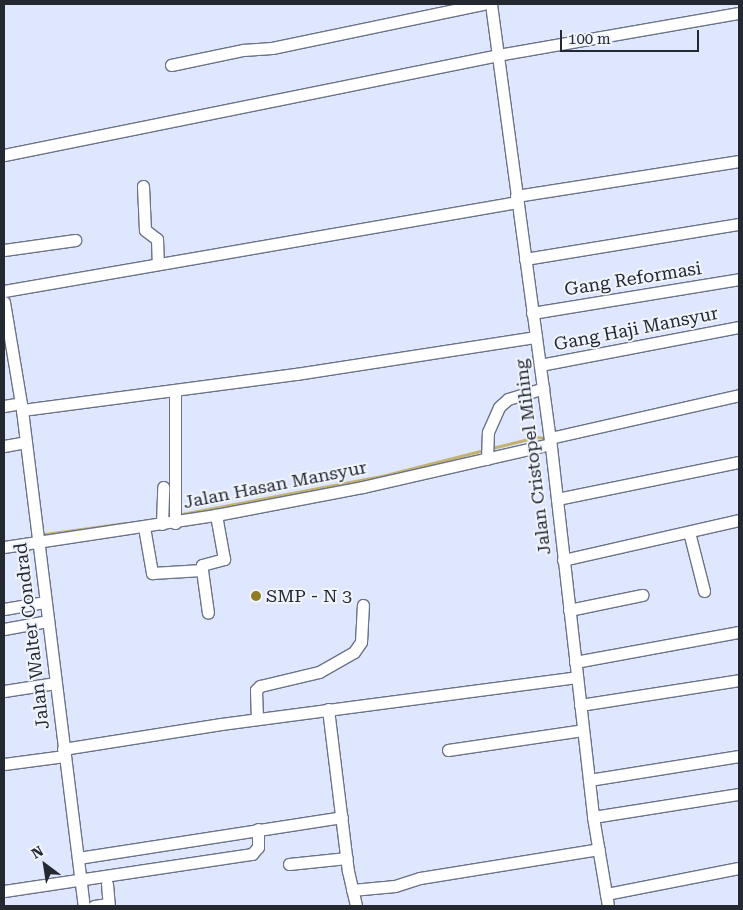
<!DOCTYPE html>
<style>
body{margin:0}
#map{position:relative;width:743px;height:910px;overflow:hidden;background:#dee7fd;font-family:"Roboto Serif",serif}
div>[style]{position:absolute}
.stream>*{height:2.5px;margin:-1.25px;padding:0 1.25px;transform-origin:1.25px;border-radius:1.25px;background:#c3b271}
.roads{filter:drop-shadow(1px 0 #6b7387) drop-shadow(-1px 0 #6b7387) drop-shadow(0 1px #6b7387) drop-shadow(0 -1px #6b7387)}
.minor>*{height:11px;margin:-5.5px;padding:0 5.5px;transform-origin:5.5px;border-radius:5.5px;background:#fff}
.dots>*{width:14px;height:14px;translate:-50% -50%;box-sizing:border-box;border:2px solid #f0f4fd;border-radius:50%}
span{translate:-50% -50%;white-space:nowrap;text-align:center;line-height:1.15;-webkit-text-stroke:4px #f0f4fd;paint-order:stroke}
.street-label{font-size:18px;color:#242830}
.poi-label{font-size:18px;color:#242830}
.left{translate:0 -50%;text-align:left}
.frame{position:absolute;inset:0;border:5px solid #242830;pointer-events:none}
.north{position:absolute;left:20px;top:840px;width:50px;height:50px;-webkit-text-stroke:4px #f0f4fd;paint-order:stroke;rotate:329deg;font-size:14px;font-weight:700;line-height:20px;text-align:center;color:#242830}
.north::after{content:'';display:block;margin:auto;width:18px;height:22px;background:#242830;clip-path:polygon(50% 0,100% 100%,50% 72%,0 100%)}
.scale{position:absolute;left:560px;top:30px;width:139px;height:22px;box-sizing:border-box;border:2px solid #242830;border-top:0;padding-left:6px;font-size:15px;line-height:18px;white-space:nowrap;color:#242830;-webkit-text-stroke:4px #f0f4fd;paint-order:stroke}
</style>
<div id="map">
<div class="stream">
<div style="left:492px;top:448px;width:46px;rotate:-13.7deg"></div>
<div style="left:537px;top:437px;width:9px;rotate:6deg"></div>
<div style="left:182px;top:514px;width:208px;rotate:-10.8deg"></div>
<div style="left:386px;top:475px;width:101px;rotate:-14.3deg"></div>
<div style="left:45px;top:534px;width:81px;rotate:-7.8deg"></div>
<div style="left:18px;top:551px;width:12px;rotate:-9deg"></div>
</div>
<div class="roads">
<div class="minor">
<div style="left:491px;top:4px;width:438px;rotate:82.3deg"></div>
<div style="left:550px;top:438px;width:381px;rotate:83.5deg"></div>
<div style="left:593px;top:817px;width:90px;rotate:80.4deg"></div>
<div style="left:171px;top:65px;width:74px;rotate:-11.8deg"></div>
<div style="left:243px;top:50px;width:29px;rotate:-4deg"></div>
<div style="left:272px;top:48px;width:216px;rotate:-11.8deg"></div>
<div style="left:4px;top:155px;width:504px;rotate:-11.44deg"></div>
<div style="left:498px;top:55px;width:245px;rotate:-9.9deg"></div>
<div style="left:143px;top:186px;width:44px;rotate:87.4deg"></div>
<div style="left:145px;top:230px;width:15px;rotate:37deg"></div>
<div style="left:157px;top:239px;width:24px;rotate:88deg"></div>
<div style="left:516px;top:196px;width:226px;rotate:-8.9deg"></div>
<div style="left:4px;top:250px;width:72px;rotate:-8deg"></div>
<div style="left:525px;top:259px;width:217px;rotate:-9.3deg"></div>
<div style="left:4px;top:291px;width:521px;rotate:-9.84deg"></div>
<div style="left:4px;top:302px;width:109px;rotate:80.5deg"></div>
<div style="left:22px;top:410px;width:500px;rotate:82.9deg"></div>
<div style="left:532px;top:313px;width:210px;rotate:-9.3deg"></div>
<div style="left:540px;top:365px;width:203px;rotate:-10.8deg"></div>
<div style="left:4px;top:406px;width:17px;rotate:-10deg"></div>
<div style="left:22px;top:410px;width:276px;rotate:-7.5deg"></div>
<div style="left:296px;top:374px;width:243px;rotate:-8.8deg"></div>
<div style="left:550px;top:438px;width:194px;rotate:-12.8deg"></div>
<div style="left:4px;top:446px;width:22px;rotate:-10deg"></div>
<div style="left:487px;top:459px;width:27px;rotate:-88deg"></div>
<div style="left:488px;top:432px;width:27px;rotate:-66deg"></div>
<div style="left:499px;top:407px;width:12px;rotate:-42deg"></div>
<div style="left:508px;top:399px;width:37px;rotate:-17deg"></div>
<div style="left:557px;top:499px;width:186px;rotate:-11.5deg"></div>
<div style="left:175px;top:523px;width:133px;rotate:-90deg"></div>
<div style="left:162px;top:524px;width:37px;rotate:-88deg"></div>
<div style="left:144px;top:527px;width:47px;rotate:80.1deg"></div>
<div style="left:152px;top:573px;width:50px;rotate:-3.4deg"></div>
<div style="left:202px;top:570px;width:43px;rotate:82.1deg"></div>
<div style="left:689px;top:532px;width:61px;rotate:75.7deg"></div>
<div style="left:4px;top:547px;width:214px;rotate:-8.6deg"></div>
<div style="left:216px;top:515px;width:150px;rotate:-10.8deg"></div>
<div style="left:363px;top:487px;width:192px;rotate:-12.9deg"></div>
<div style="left:563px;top:560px;width:180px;rotate:-12.8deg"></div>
<div style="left:202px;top:570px;width:5px;rotate:-90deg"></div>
<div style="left:202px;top:565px;width:23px;rotate:-15deg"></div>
<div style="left:224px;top:559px;width:45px;rotate:-100.3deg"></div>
<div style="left:4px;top:609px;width:42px;rotate:-9.7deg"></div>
<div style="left:569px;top:610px;width:75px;rotate:-11.6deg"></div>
<div style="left:4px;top:629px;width:45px;rotate:-10.3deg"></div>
<div style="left:575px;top:662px;width:167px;rotate:-10.4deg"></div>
<div style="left:4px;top:691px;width:52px;rotate:-8.9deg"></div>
<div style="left:580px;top:705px;width:161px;rotate:-8.9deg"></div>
<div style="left:328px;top:709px;width:163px;rotate:83deg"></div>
<div style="left:348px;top:871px;width:36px;rotate:77deg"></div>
<div style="left:257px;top:719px;width:29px;rotate:-92deg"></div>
<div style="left:256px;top:690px;width:6px;rotate:-45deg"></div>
<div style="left:260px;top:686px;width:61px;rotate:-13.3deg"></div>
<div style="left:319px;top:672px;width:40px;rotate:-29.7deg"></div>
<div style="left:354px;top:652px;width:12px;rotate:-55deg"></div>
<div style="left:361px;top:642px;width:37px;rotate:-87deg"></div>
<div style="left:63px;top:749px;width:160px;rotate:-9deg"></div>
<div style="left:221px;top:724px;width:359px;rotate:-7.5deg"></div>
<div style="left:448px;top:750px;width:136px;rotate:-8.4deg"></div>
<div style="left:4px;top:764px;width:61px;rotate:-7.6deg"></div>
<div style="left:589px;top:780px;width:152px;rotate:-9.1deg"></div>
<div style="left:593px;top:817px;width:148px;rotate:-9deg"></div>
<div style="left:78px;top:858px;width:267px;rotate:-8.8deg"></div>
<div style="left:289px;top:864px;width:58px;rotate:-5.9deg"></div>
<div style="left:107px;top:884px;width:22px;rotate:85deg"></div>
<div style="left:352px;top:890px;width:43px;rotate:-5.3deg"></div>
<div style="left:395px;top:886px;width:26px;rotate:-18deg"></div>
<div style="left:420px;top:878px;width:181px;rotate:-9.2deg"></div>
<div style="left:4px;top:891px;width:251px;rotate:-8.5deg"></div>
<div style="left:252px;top:854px;width:9px;rotate:-49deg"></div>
<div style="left:258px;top:847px;width:18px;rotate:-90deg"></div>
<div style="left:606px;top:894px;width:136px;rotate:-11.1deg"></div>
<div style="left:94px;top:906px;width:14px;rotate:-8deg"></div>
</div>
</div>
<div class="dots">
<div style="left:256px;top:596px;background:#917c22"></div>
</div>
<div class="street-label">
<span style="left:633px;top:279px;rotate:-9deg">Gang Reformasi</span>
<span style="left:636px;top:329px;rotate:-11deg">Gang Haji Mansyur</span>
<span style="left:533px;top:457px;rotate:-97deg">Jalan Cristopel Mihing</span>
<span style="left:275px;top:485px;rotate:-11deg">Jalan Hasan Mansyur</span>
<span style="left:32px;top:636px;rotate:-97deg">Jalan Walter Condrad</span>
</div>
<div class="poi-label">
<span class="left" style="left:266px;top:596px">SMP - N 3</span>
</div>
<div class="frame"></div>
<div class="north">N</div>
<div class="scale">100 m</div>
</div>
